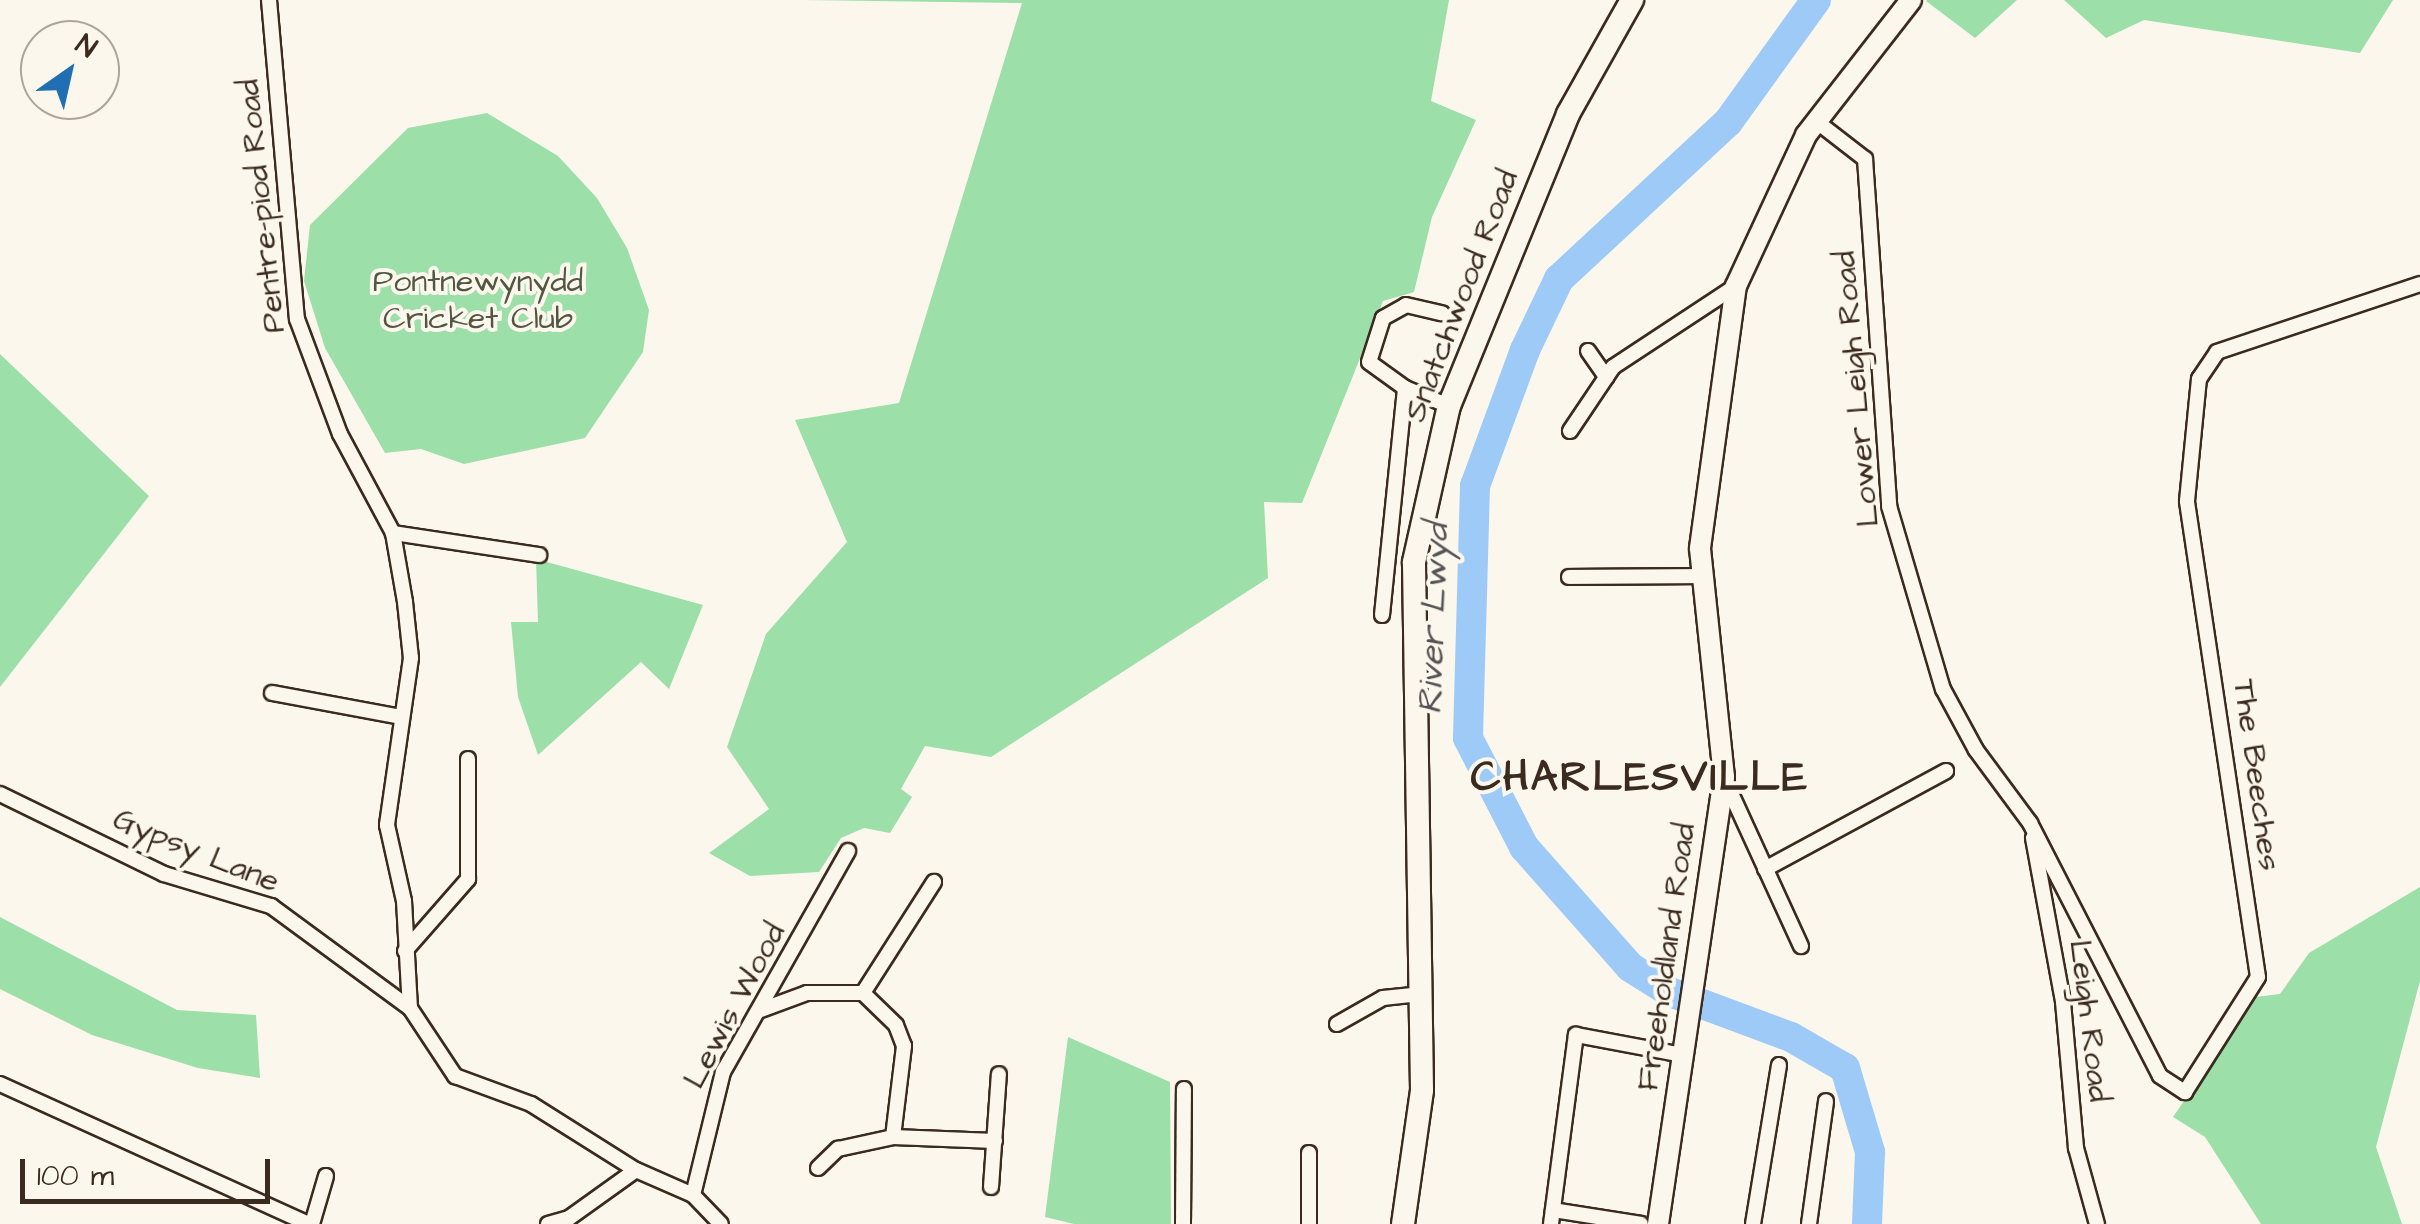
<!DOCTYPE html>
<style>
body{margin:0}
#map{position:relative;width:2420px;height:1224px;overflow:hidden;background:#fbf7ec;font-family:"Architects Daughter",sans-serif}
div>[style]{position:absolute}
.green>*{inset:0;background:#9cdfa9}
.river>*{height:30px;margin:-15px;padding:0 15px;transform-origin:15px;border-radius:15px;background:#9dcaf7}
.roads{filter:drop-shadow(2px 0 #3b2a1e) drop-shadow(-2px 0 #3b2a1e) drop-shadow(0 2px #3b2a1e) drop-shadow(0 -2px #3b2a1e)}
.street>*{height:14px;margin:-7px;padding:0 7px;transform-origin:7px;border-radius:7px;background:#fbf7ec}
.secondary>*{height:20px;margin:-10px;padding:0 10px;transform-origin:10px;border-radius:10px;background:#fbf7ec}
.primary>*{height:22px;margin:-11px;padding:0 11px;transform-origin:11px;border-radius:11px;background:#fbf7ec}
span{translate:-50% -50%;white-space:nowrap;text-align:center;line-height:1.15;-webkit-text-stroke:8px #fbf7ec;paint-order:stroke}
.street-label{font-size:32px;color:#3b2a1e}
.park-label{font-size:32px;color:#535741}
.water-label{font-size:35px;color:#545254;font-style:italic}
.district-label{font-size:42px;color:#3b2a1e;font-weight:700;letter-spacing:2.5px}
.north{position:absolute;left:20px;top:20px;width:100px;height:100px;box-sizing:border-box;background:#fbf7ec;border:2px solid #aea59a;border-radius:50%;rotate:34deg;font-size:28px;font-weight:700;line-height:40px;text-align:center;color:#3b2a1e}
.north::after{content:'';display:block;margin:auto;width:35px;height:45px;background:#1f6fb2;clip-path:polygon(50% 0,100% 100%,50% 72%,0 100%)}
.scale{position:absolute;left:20px;top:1159px;width:250px;height:45px;box-sizing:border-box;border:5px solid #3b2a1e;border-top:0;padding-left:12px;font-size:30px;line-height:35px;white-space:nowrap;color:#3b2a1e;-webkit-text-stroke:8px #fbf7ec;paint-order:stroke}
</style>
<div id="map">
<div class="green">
<div style="clip-path:polygon(803px 0,1449px 0,1431px 101px,1476px 120px,1432px 217px,1414px 292px,1383px 301px,1302px 503px,1264px 502px,1268px 578px,991px 757px,925px 746px,901px 789px,912px 797px,890px 833px,864px 828px,841px 838px,819px 872px,750px 876px,709px 853px,769px 809px,727px 747px,766px 634px,847px 542px,795px 420px,899px 403px,1022px 3px)"></div>
<div style="clip-path:polygon(2017px 0,1975px 38px,1926px 1px,1927px 0)"></div>
<div style="clip-path:polygon(2064px 0,2393px 0,2360px 53px,2144px 20px,2106px 38px)"></div>
<div style="clip-path:polygon(487px 113px,558px 156px,597px 198px,627px 248px,649px 310px,643px 352px,585px 438px,464px 464px,421px 449px,385px 453px,325px 348px,304px 281px,310px 225px,408px 128px)"></div>
<div style="clip-path:polygon(0 354px,149px 496px,0 687px)"></div>
<div style="clip-path:polygon(536px 559px,703px 605px,669px 689px,641px 662px,538px 755px,518px 697px,511px 622px,538px 622px)"></div>
<div style="clip-path:polygon(2420px 887px,2420px 981px,2376px 1147px,2402px 1224px,2261px 1224px,2205px 1137px,2173px 1117px,2255px 997px,2280px 994px,2309px 953px)"></div>
<div style="clip-path:polygon(0 917px,177px 1010px,256px 1015px,260px 1078px,198px 1068px,92px 1035px,0 989px)"></div>
<div style="clip-path:polygon(1068px 1037px,1170px 1082px,1171px 1224px,1074px 1224px,1045px 1217px)"></div>
</div>
<div class="river">
<div style="left:1816px;top:0;width:150px;rotate:125.8deg"></div>
<div style="left:1728px;top:122px;width:231px;rotate:137.1deg"></div>
<div style="left:1559px;top:279px;width:79px;rotate:115.6deg"></div>
<div style="left:1525px;top:350px;width:145px;rotate:110.2deg"></div>
<div style="left:1475px;top:486px;width:252px;rotate:91.6deg"></div>
<div style="left:1468px;top:738px;width:123px;rotate:62.8deg"></div>
<div style="left:1524px;top:847px;width:160px;rotate:48.5deg"></div>
<div style="left:1630px;top:967px;width:47px;rotate:32deg"></div>
<div style="left:1670px;top:992px;width:129px;rotate:20.4deg"></div>
<div style="left:1791px;top:1037px;width:62px;rotate:29.9deg"></div>
<div style="left:1845px;top:1068px;width:88px;rotate:73.4deg"></div>
<div style="left:1870px;top:1152px;width:72px;rotate:92.4deg"></div>
</div>
<div class="roads">
<div class="street">
<div style="left:269px;top:0;width:320px;rotate:85deg"></div>
<div style="left:297px;top:319px;width:123px;rotate:69.5deg"></div>
<div style="left:340px;top:434px;width:112px;rotate:61.8deg"></div>
<div style="left:393px;top:533px;width:70px;rotate:80.1deg"></div>
<div style="left:405px;top:602px;width:56px;rotate:83.9deg"></div>
<div style="left:411px;top:658px;width:169px;rotate:98.2deg"></div>
<div style="left:387px;top:825px;width:78px;rotate:77.4deg"></div>
<div style="left:404px;top:901px;width:107px;rotate:86.8deg"></div>
<div style="left:410px;top:1008px;width:82px;rotate:56.5deg"></div>
<div style="left:455px;top:1076px;width:81px;rotate:20.2deg"></div>
<div style="left:531px;top:1104px;width:124px;rotate:32.2deg"></div>
<div style="left:636px;top:1170px;width:62px;rotate:23.7deg"></div>
<div style="left:693px;top:1195px;width:40px;rotate:46deg"></div>
<div style="left:1816px;top:121px;width:62px;rotate:37.8deg"></div>
<div style="left:1865px;top:159px;width:348px;rotate:86deg"></div>
<div style="left:1889px;top:506px;width:191px;rotate:73.6deg"></div>
<div style="left:1943px;top:689px;width:69px;rotate:61.6deg"></div>
<div style="left:1976px;top:750px;width:91px;rotate:53.5deg"></div>
<div style="left:2030px;top:823px;width:284px;rotate:62.8deg"></div>
<div style="left:2160px;top:1076px;width:30px;rotate:33deg"></div>
<div style="left:2185px;top:1092px;width:136px;rotate:-57.6deg"></div>
<div style="left:2258px;top:977px;width:481px;rotate:-98.5deg"></div>
<div style="left:2187px;top:501px;width:123px;rotate:-84.4deg"></div>
<div style="left:2199px;top:379px;width:32px;rotate:-56deg"></div>
<div style="left:2217px;top:352px;width:214px;rotate:-18.5deg"></div>
<div style="left:1588px;top:351px;width:32px;rotate:55deg"></div>
<div style="left:1405px;top:388px;width:44px;rotate:-144.2deg"></div>
<div style="left:1369px;top:362px;width:46px;rotate:-72.3deg"></div>
<div style="left:1383px;top:318px;width:26px;rotate:-29deg"></div>
<div style="left:1406px;top:305px;width:37px;rotate:13deg"></div>
<div style="left:1570px;top:431px;width:77px;rotate:-56.1deg"></div>
<div style="left:1613px;top:367px;width:147px;rotate:-33.4deg"></div>
<div style="left:393px;top:533px;width:148px;rotate:8.6deg"></div>
<div style="left:1569px;top:577px;width:134px;rotate:-0.4deg"></div>
<div style="left:1382px;top:615px;width:228px;rotate:-84.2deg"></div>
<div style="left:1405px;top:388px;width:48px;rotate:22.2deg"></div>
<div style="left:272px;top:693px;width:132px;rotate:10.5deg"></div>
<div style="left:1724px;top:778px;width:185px;rotate:65.4deg"></div>
<div style="left:0;top:794px;width:182px;rotate:26deg"></div>
<div style="left:164px;top:874px;width:112px;rotate:16.7deg"></div>
<div style="left:271px;top:906px;width:172px;rotate:36.3deg"></div>
<div style="left:2033px;top:838px;width:167px;rotate:79.6deg"></div>
<div style="left:2063px;top:1002px;width:147px;rotate:84.9deg"></div>
<div style="left:2076px;top:1148px;width:79px;rotate:74.6deg"></div>
<div style="left:1765px;top:869px;width:206px;rotate:-28.4deg"></div>
<div style="left:405px;top:951px;width:96px;rotate:-48.8deg"></div>
<div style="left:468px;top:879px;width:120px;rotate:-90deg"></div>
<div style="left:761px;top:1010px;width:49px;rotate:-20.3deg"></div>
<div style="left:807px;top:993px;width:56px"></div>
<div style="left:1337px;top:1024px;width:53px;rotate:-29.5deg"></div>
<div style="left:1383px;top:998px;width:37px;rotate:-6deg"></div>
<div style="left:0;top:1084px;width:338px;rotate:24.4deg"></div>
<div style="left:893px;top:1137px;width:92px;rotate:-83.1deg"></div>
<div style="left:904px;top:1046px;width:22px;rotate:-111deg"></div>
<div style="left:896px;top:1025px;width:46px;rotate:-135.9deg"></div>
<div style="left:863px;top:993px;width:132px;rotate:-57.4deg"></div>
<div style="left:1309px;top:1153px;width:71px;rotate:90deg"></div>
<div style="left:818px;top:1168px;width:28px;rotate:-44deg"></div>
<div style="left:838px;top:1149px;width:56px;rotate:-12.3deg"></div>
<div style="left:893px;top:1137px;width:102px;rotate:2.2deg"></div>
<div style="left:991px;top:1187px;width:113px;rotate:-86deg"></div>
<div style="left:693px;top:1195px;width:127px;rotate:-76.3deg"></div>
<div style="left:723px;top:1072px;width:254px;rotate:-60.5deg"></div>
<div style="left:1553px;top:1210px;width:89px;rotate:9deg"></div>
<div style="left:312px;top:1224px;width:50px;rotate:-73.7deg"></div>
<div style="left:548px;top:1224px;width:22px;rotate:-16deg"></div>
<div style="left:569px;top:1218px;width:82px;rotate:-35.6deg"></div>
<div style="left:1183px;top:1224px;width:135px;rotate:-89.6deg"></div>
<div style="left:1551px;top:1224px;width:191px;rotate:-82.5deg"></div>
<div style="left:1576px;top:1035px;width:109px;rotate:10.6deg"></div>
<div style="left:1753px;top:1224px;width:161px;rotate:-80.7deg"></div>
<div style="left:1809px;top:1224px;width:124px;rotate:-82.1deg"></div>
</div>
<div class="secondary">
<div style="left:1658px;top:1224px;width:452px;rotate:-81.6deg"></div>
<div style="left:1724px;top:777px;width:230px;rotate:-96deg"></div>
<div style="left:1700px;top:548px;width:264px;rotate:-82.2deg"></div>
<div style="left:1736px;top:286px;width:166px;rotate:-65.1deg"></div>
<div style="left:1806px;top:135px;width:171px;rotate:-52.1deg"></div>
</div>
<div class="primary">
<div style="left:1403px;top:1224px;width:135px;rotate:-81.9deg"></div>
<div style="left:1422px;top:1090px;width:528px;rotate:-90.87deg"></div>
<div style="left:1414px;top:562px;width:160px;rotate:-77.4deg"></div>
<div style="left:1449px;top:406px;width:315px;rotate:-67.8deg"></div>
<div style="left:1568px;top:114px;width:131px;rotate:-60.7deg"></div>
</div>
</div>
<div class="street-label">
<span style="left:262px;top:206px;rotate:-96deg">Pentre-piod Road</span>
<span style="left:1462px;top:296px;rotate:-69deg">Snatchwood Road</span>
<span style="left:1857px;top:389px;rotate:-95deg">Lower Leigh Road</span>
<span style="left:2256px;top:775px;rotate:82deg">The Beeches</span>
<span style="left:196px;top:851px;rotate:22deg">Gypsy Lane</span>
<span style="left:1667px;top:957px;rotate:-82deg">Freeholdland Road</span>
<span style="left:735px;top:1006px;rotate:-62deg">Lewis Wood</span>
<span style="left:2089px;top:1021px;rotate:83deg">Leigh Road</span>
</div>
<div class="park-label">
<span style="left:478px;top:301px">Pontnewynydd<br>Cricket Club</span>
</div>
<div class="water-label">
<span style="left:1434px;top:619px;rotate:-88deg">River Lwyd</span>
</div>
<div class="district-label">
<span style="left:1640px;top:778px">CHARLESVILLE</span>
</div>
<div class="north">N</div>
<div class="scale">100 m</div>
</div>
